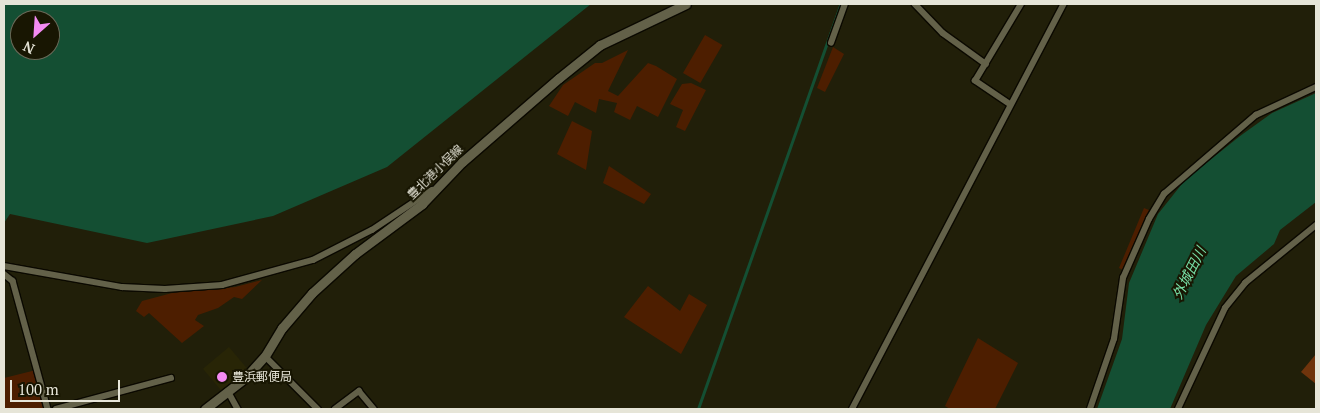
<!DOCTYPE html>
<meta charset="utf-8">
<style>
body{margin:0}
#map{position:relative;width:1320px;height:413px;overflow:hidden;background:#211f09;font-family:"PT Serif","Noto Sans JP",serif}
div>[style]{position:absolute}
.built>*{inset:0;background:#282506;transform-origin:0 0}
.green>*{inset:0;background:#4d1e00;transform-origin:0 0}
.forest>*{inset:0;background:#6f340c}
.water>*{inset:0;background:#144f33}
.stream>*{height:2.5px;margin:-1.25px;padding:0 1.25px;transform-origin:1.25px;border-radius:1.25px;background:#144f33}
.roads{filter:drop-shadow(1px 0 #0b0900) drop-shadow(-1px 0 #0b0900) drop-shadow(0 1px #0b0900) drop-shadow(0 -1px #0b0900)}
.minor>*{height:5.5px;margin:-2.75px;padding:0 2.75px;transform-origin:2.75px;border-radius:2.75px;background:#636149}
.secondary>*{height:9px;margin:-4.5px;padding:0 4.5px;transform-origin:4.5px;border-radius:4.5px;background:#636149}
.dots>*{width:14px;height:14px;translate:-50% -50%;box-sizing:border-box;border:2px solid #181602;border-radius:50%}
span{translate:-50% -50%;white-space:nowrap;text-align:center;line-height:1.15;-webkit-text-stroke:4px #181602;paint-order:stroke}
.street-label{font-size:12px;color:#e6e5d8}
.poi-label{font-size:12px;color:#e6e5d8}
.left{translate:0 -50%;text-align:left}
.water-label{font-size:14px;color:#77dfa7;font-style:italic}
.frame{position:absolute;inset:0;border:5px solid #e6e5d8;pointer-events:none}
.north{position:absolute;left:10px;top:10px;width:50px;height:50px;box-sizing:border-box;background:#181602;border:1px solid #6a6958;border-radius:50%;rotate:206deg;font-size:14px;font-weight:700;line-height:20px;text-align:center;color:#e6e5d8}
.north::after{content:'';display:block;margin:auto;width:18px;height:22px;background:#f38af2;clip-path:polygon(50% 0,100% 100%,50% 72%,0 100%)}
.scale{position:absolute;left:10px;top:380px;width:110px;height:22px;box-sizing:border-box;border:2px solid #e6e5d8;border-top:0;padding-left:6px;font-size:15px;line-height:18px;white-space:nowrap;color:#e6e5d8;-webkit-text-stroke:4px #181602;paint-order:stroke}
</style>
<div id="map">
<div class="built">
<div style="left:229px;top:347px;width:30px;height:34px;rotate:50deg"></div>
</div>
<div class="green">
<div style="left:705px;top:35px;width:20px;height:44px;rotate:30deg"></div>
<div style="clip-path:polygon(833px 47px,844px 54px,825px 92px,817px 88px)"></div>
<div style="clip-path:polygon(628px 50px,608px 91px,618px 96px,648px 63px,656px 66px,677px 79px,658px 117px,637px 106px,630px 120px,614px 112px,617px 103px,599px 99px,596px 113px,575px 102px,568px 116px,549px 106px,563px 85px,595px 63px,602px 63px)"></div>
<div style="clip-path:polygon(691px 83px,706px 90px,685px 131px,676px 127px,683px 110px,670px 104px,682px 84px)"></div>
<div style="clip-path:polygon(572px 121px,592px 131px,586px 170px,557px 154px)"></div>
<div style="clip-path:polygon(609px 166px,651px 194px,644px 204px,603px 183px)"></div>
<div style="clip-path:polygon(1144px 208px,1149px 210px,1123px 270px,1119px 268px)"></div>
<div style="clip-path:polygon(262px 280px,242px 299px,234px 297px,218px 308px,198px 315px,195px 320px,204px 326px,182px 343px,149px 313px,144px 317px,136px 311px,142px 301px,172px 293px,235px 287px)"></div>
<div style="clip-path:polygon(648px 286px,680px 311px,689px 294px,707px 305px,681px 354px,624px 317px)"></div>
<div style="clip-path:polygon(978px 338px,1018px 363px,995px 409px,950px 409px,945px 406px)"></div>
<div style="clip-path:polygon(36px 370px,46px 409px,4px 409px,4px 378px)"></div>
</div>
<div class="forest">
<div style="clip-path:polygon(1316px 354px,1316px 384px,1301px 372px)"></div>
</div>
<div class="water">
<div style="clip-path:polygon(evenodd,4px 4px,591px 4px,387px 167px,273px 216px,147px 243px,10px 214px,4px 223px,4px 4px,20px 20px,50px 20px,50px 50px,20px 50px,20px 20px)"></div>
<div style="clip-path:polygon(1316px 93px,1316px 202px,1280px 230px,1274px 244px,1236px 276px,1206px 325px,1170px 409px,1097px 409px,1122px 339px,1129px 283px,1158px 214px,1185px 180px,1240px 136px,1272px 113px)"></div>
</div>
<div class="stream">
<div style="left:698px;top:409px;width:430px;rotate:-70.6deg"></div>
</div>
<div class="roads">
<div class="minor">
<div style="left:915px;top:4px;width:40px;rotate:46deg"></div>
<div style="left:943px;top:33px;width:53px;rotate:35.8deg"></div>
<div style="left:831px;top:43px;width:41px;rotate:-70.3deg"></div>
<div style="left:1009px;top:104px;width:41px;rotate:-145.9deg"></div>
<div style="left:975px;top:81px;width:90px;rotate:-59.1deg"></div>
<div style="left:4px;top:266px;width:120px;rotate:10.1deg"></div>
<div style="left:122px;top:287px;width:43px;rotate:2.7deg"></div>
<div style="left:165px;top:289px;width:57px;rotate:-4deg"></div>
<div style="left:222px;top:285px;width:94px;rotate:-15.4deg"></div>
<div style="left:313px;top:260px;width:66px;rotate:-27deg"></div>
<div style="left:372px;top:230px;width:72px;rotate:-33.7deg"></div>
<div style="left:4px;top:274px;width:11px;rotate:38deg"></div>
<div style="left:13px;top:281px;width:133px;rotate:74.7deg"></div>
<div style="left:265px;top:356px;width:75px;rotate:45deg"></div>
<div style="left:228px;top:391px;width:21px;rotate:61deg"></div>
<div style="left:56px;top:409px;width:119px;rotate:-15.1deg"></div>
<div style="left:335px;top:409px;width:30px;rotate:-37deg"></div>
<div style="left:359px;top:391px;width:23px;rotate:50deg"></div>
<div style="left:852px;top:409px;width:457px;rotate:-62.4deg"></div>
<div style="left:1090px;top:409px;width:74px;rotate:-71.1deg"></div>
<div style="left:1114px;top:339px;width:62px;rotate:-81.6deg"></div>
<div style="left:1123px;top:278px;width:64px;rotate:-66.2deg"></div>
<div style="left:1149px;top:219px;width:29px;rotate:-59deg"></div>
<div style="left:1164px;top:194px;width:121px;rotate:-40.7deg"></div>
<div style="left:1256px;top:115px;width:66px;rotate:-25deg"></div>
<div style="left:1178px;top:409px;width:111px;rotate:-65deg"></div>
<div style="left:1225px;top:308px;width:32px;rotate:-51deg"></div>
<div style="left:1245px;top:283px;width:92px;rotate:-39.2deg"></div>
</div>
<div class="secondary">
<div style="left:205px;top:409px;width:51px;rotate:-37.8deg"></div>
<div style="left:245px;top:378px;width:30px;rotate:-48deg"></div>
<div style="left:265px;top:356px;width:33px;rotate:-59deg"></div>
<div style="left:282px;top:328px;width:46px;rotate:-49.4deg"></div>
<div style="left:312px;top:293px;width:58px;rotate:-42.2deg"></div>
<div style="left:355px;top:254px;width:84px;rotate:-36.7deg"></div>
<div style="left:422px;top:204px;width:58px;rotate:-46.4deg"></div>
<div style="left:462px;top:162px;width:128px;rotate:-40.9deg"></div>
<div style="left:559px;top:78px;width:53px;rotate:-38.8deg"></div>
<div style="left:600px;top:45px;width:95px;rotate:-25.5deg"></div>
</div>
</div>
<div class="dots">
<div style="left:222px;top:377px;background:#f38af2"></div>
</div>
<div class="street-label">
<span style="left:435px;top:172px;rotate:-44deg">豊北港小俣線</span>
</div>
<div class="poi-label">
<span class="left" style="left:232px;top:377px">豊浜郵便局</span>
</div>
<div class="water-label">
<span style="left:1189px;top:273px;rotate:-63deg">外城田川</span>
</div>
<div class="frame"></div>
<div class="north">N</div>
<div class="scale">100 m</div>
</div>
